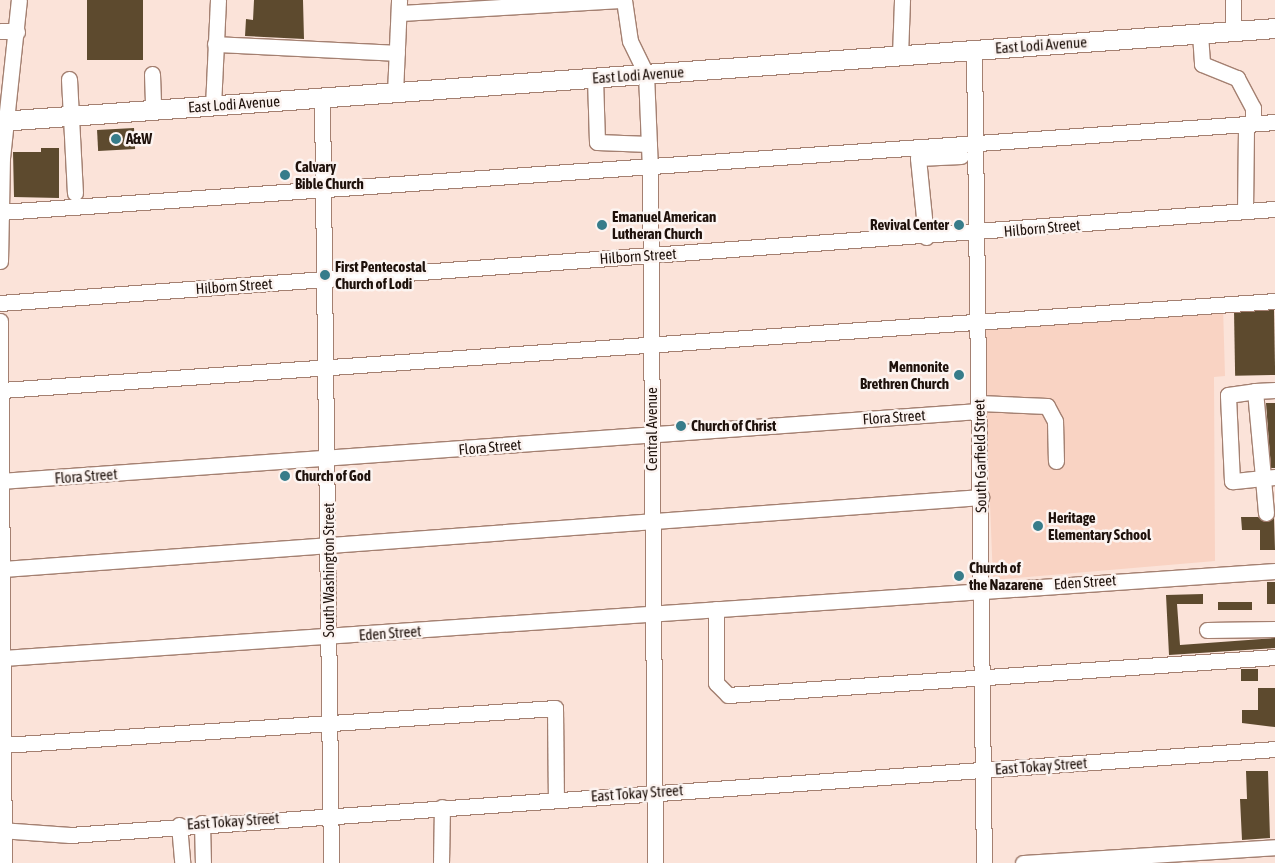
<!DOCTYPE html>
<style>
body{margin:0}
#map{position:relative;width:1275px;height:863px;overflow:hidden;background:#fbe3d9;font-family:"Asap Condensed",sans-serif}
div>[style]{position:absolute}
.built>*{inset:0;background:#f9d3c3}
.building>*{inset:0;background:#5d4a2e;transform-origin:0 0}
.roads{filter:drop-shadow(1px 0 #a48071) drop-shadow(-1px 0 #a48071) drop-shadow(0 1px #a48071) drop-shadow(0 -1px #a48071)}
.minor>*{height:15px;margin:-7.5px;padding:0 7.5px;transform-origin:7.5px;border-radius:7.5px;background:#fff}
.major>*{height:19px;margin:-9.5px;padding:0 9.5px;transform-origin:9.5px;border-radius:9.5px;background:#fff}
.dots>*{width:14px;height:14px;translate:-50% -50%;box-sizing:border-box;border:2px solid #fcf4f1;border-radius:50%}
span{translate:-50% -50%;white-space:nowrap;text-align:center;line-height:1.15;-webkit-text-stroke:5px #fcf4f1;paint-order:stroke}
.street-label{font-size:15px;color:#1e110b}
.poi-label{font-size:15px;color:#1e110b;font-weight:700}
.left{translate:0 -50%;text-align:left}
.right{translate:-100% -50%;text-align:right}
</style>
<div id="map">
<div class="built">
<div style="clip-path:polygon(1223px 306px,1225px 376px,1214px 377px,1215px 561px,993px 580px,983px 326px)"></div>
</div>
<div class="building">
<div style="left:87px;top:0;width:56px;height:60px"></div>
<div style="clip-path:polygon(254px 0,303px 0,304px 39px,245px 36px,246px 19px,253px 20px)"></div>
<div style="left:134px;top:128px;width:21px;height:37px;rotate:87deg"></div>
<div style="clip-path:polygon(41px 148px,59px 148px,59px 198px,14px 197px,13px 152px,41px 152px)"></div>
<div style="left:1274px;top:310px;width:65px;height:40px;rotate:89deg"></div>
<div style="clip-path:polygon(1266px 403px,1275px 403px,1275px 468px,1271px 468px)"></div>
<div style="clip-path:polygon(1241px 517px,1258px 517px,1266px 522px,1274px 517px,1275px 550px,1260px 550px,1260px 530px,1242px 530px)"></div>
<div style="left:1267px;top:582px;width:8px;height:22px"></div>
<div style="clip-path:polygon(1203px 594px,1203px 604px,1177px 604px,1180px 645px,1275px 638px,1275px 648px,1169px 655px,1166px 595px)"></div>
<div style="left:1252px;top:602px;width:8px;height:34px;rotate:90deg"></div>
<div style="left:1241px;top:669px;width:17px;height:12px"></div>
<div style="clip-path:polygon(1258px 688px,1275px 688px,1275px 727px,1242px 723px,1242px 710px,1258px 710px)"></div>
<div style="clip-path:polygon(1246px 771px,1268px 771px,1270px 838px,1242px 840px,1240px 799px,1247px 799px)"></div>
</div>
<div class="roads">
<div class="minor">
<div style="left:624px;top:0;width:41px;rotate:81.7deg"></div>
<div style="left:630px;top:41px;width:37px;rotate:64deg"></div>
<div style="left:646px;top:74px;width:94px;rotate:87.6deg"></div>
<div style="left:650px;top:168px;width:695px;rotate:89.59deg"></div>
<div style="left:1233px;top:0;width:31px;rotate:90deg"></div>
<div style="left:400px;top:13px;width:222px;rotate:-3.4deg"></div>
<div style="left:0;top:31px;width:17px;rotate:3deg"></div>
<div style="left:1200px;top:34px;width:30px;rotate:86deg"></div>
<div style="left:1202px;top:64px;width:38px;rotate:22deg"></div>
<div style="left:1237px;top:78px;width:34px;rotate:62deg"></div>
<div style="left:1253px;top:108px;width:15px;rotate:90deg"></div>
<div style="left:215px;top:44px;width:182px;rotate:2.8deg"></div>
<div style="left:974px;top:50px;width:813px;rotate:89.3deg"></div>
<div style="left:900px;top:55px;width:55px;rotate:-87.9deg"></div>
<div style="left:152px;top:74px;width:36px;rotate:88deg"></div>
<div style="left:595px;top:78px;width:64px;rotate:88.2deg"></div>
<div style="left:597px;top:142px;width:52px;rotate:2.2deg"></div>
<div style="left:69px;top:79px;width:114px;rotate:87deg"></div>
<div style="left:395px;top:93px;width:93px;rotate:-87.5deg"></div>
<div style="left:322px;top:98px;width:765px;rotate:89.33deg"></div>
<div style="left:213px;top:106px;width:106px;rotate:-87.3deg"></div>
<div style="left:1245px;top:211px;width:87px;rotate:-89.3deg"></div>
<div style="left:1px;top:212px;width:1277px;rotate:-4.04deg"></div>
<div style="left:926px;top:237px;width:79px;rotate:-95.8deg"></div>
<div style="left:918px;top:158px;width:43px;rotate:-2.7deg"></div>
<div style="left:0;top:261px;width:103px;rotate:-88.9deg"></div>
<div style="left:2px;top:158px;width:159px;rotate:-83.9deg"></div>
<div style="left:0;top:303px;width:1278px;rotate:-4.22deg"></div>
<div style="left:0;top:321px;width:542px;rotate:89.58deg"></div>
<div style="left:2px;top:390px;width:1276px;rotate:-4deg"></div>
<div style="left:1255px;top:391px;width:87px;rotate:84.7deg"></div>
<div style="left:1263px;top:478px;width:31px;rotate:174deg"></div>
<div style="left:1232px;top:481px;width:86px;rotate:-92.7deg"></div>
<div style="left:1228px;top:395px;width:27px;rotate:-8deg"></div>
<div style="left:1255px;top:391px;width:20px;rotate:-3deg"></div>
<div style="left:979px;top:403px;width:68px;rotate:2.5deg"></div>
<div style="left:1047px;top:406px;width:17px;rotate:62deg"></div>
<div style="left:1055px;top:421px;width:40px;rotate:88.6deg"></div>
<div style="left:0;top:481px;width:981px;rotate:-4.09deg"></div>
<div style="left:1266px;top:513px;width:35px;rotate:-95deg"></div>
<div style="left:1263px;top:478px;width:12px;rotate:-5deg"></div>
<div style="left:3px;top:569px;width:981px;rotate:-4.21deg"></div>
<div style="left:716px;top:609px;width:74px;rotate:90deg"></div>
<div style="left:716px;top:683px;width:17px;rotate:45deg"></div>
<div style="left:728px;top:695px;width:548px;rotate:-3.97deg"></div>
<div style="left:1207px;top:630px;width:68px;rotate:-0.8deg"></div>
<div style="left:3px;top:658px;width:1275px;rotate:-3.91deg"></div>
<div style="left:3px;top:745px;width:553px;rotate:-3.83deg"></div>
<div style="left:555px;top:708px;width:91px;rotate:89.4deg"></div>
<div style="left:202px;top:823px;width:40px;rotate:88.6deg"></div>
<div style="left:179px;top:825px;width:38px;rotate:85deg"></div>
<div style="left:0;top:830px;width:70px;rotate:4.1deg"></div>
<div style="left:70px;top:835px;width:1208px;rotate:-4.08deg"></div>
<div style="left:441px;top:863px;width:56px;rotate:-89deg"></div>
<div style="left:1023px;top:863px;width:253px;rotate:-3.6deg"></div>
</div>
<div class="major">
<div style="left:0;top:121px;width:1278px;rotate:-4.17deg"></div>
</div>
</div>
<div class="dots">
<div style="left:116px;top:139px;background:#377c8a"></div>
<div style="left:285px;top:175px;background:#377c8a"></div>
<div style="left:602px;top:225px;background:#377c8a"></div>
<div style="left:959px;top:225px;background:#377c8a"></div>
<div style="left:325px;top:275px;background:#377c8a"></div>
<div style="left:959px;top:375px;background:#377c8a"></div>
<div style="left:681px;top:426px;background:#377c8a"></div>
<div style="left:285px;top:476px;background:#377c8a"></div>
<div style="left:1038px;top:526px;background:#377c8a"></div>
<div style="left:959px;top:576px;background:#377c8a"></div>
</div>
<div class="street-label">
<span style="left:1041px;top:45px;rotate:-4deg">East Lodi Avenue</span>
<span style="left:638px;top:75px;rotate:-4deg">East Lodi Avenue</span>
<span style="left:234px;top:104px;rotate:-4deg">East Lodi Avenue</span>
<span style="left:1042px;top:228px;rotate:-5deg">Hilborn Street</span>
<span style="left:638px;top:256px;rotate:-4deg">Hilborn Street</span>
<span style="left:234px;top:286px;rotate:-4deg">Hilborn Street</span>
<span style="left:894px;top:417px;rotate:-4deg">Flora Street</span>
<span style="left:652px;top:429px;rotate:-90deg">Central Avenue</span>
<span style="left:490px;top:447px;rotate:-5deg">Flora Street</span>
<span style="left:980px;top:456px;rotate:-91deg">South Garfield Street</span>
<span style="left:86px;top:476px;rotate:-4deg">Flora Street</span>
<span style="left:329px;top:570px;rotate:-90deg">South Washington Street</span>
<span style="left:1085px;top:582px;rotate:-4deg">Eden Street</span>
<span style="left:390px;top:633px;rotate:-4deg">Eden Street</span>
<span style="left:1041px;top:766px;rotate:-4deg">East Tokay Street</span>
<span style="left:637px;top:793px;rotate:-4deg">East Tokay Street</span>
<span style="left:233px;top:821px;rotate:-4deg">East Tokay Street</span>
</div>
<div class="poi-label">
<span class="left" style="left:126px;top:139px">A&amp;W</span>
<span class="left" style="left:295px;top:175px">Calvary<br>Bible Church</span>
<span class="left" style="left:612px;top:225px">Emanuel American<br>Lutheran Church</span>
<span class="right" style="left:949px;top:225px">Revival Center</span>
<span class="left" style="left:335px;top:275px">First Pentecostal<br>Church of Lodi</span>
<span class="right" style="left:949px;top:375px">Mennonite<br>Brethren Church</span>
<span class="left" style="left:691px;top:426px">Church of Christ</span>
<span class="left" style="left:295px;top:476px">Church of God</span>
<span class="left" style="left:1048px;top:526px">Heritage<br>Elementary School</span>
<span class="left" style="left:969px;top:576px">Church of<br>the Nazarene</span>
</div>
</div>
